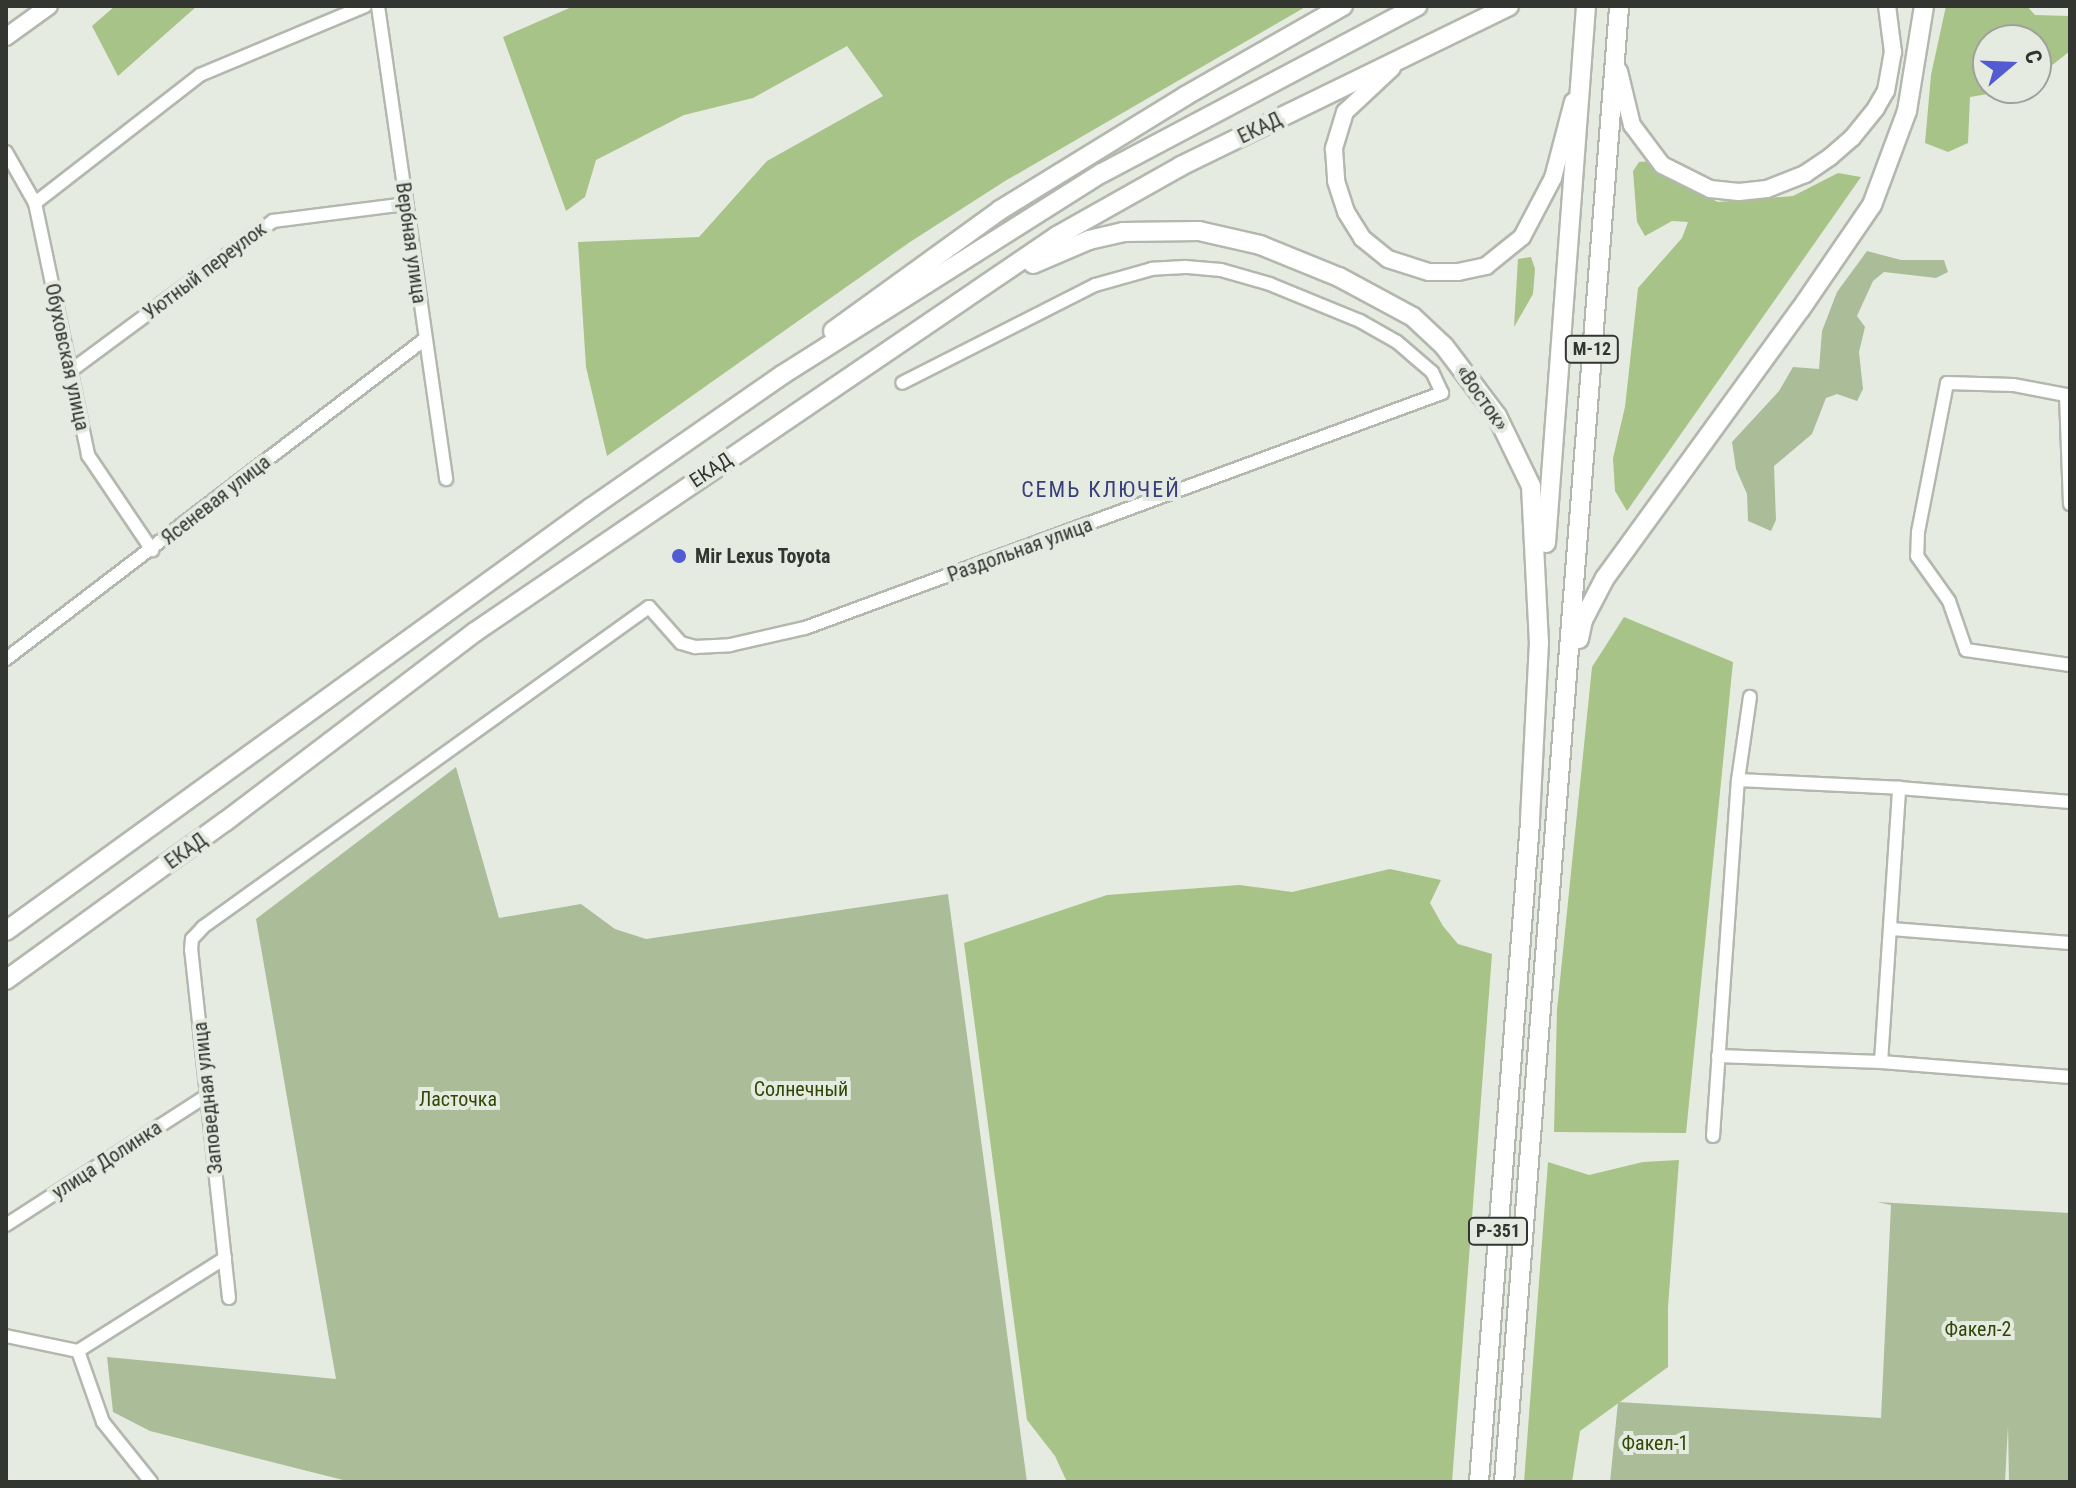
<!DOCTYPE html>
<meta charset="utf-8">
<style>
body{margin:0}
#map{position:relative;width:2076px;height:1488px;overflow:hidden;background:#e6ebe1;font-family:"Roboto Condensed",sans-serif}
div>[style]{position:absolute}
.green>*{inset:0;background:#abbd98}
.forest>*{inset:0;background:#a7c387}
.roads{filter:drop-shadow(2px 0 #b3b8ae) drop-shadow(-2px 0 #b3b8ae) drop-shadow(0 2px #b3b8ae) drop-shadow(0 -2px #b3b8ae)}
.minor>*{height:12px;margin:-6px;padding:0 6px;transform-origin:6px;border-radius:6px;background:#fff}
.major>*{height:16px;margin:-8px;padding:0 8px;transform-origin:8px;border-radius:8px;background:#fff}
.highway>*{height:18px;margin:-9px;padding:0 9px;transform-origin:9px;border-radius:9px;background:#fff}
.dots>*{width:22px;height:22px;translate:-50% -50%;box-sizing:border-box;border:4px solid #e6ebe1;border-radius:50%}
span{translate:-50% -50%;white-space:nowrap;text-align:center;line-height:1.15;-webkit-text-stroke:8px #e6ebe1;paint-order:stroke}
.shield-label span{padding:2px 6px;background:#e6ebe1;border:2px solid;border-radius:6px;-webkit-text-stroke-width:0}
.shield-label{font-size:18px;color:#333531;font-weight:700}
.street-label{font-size:20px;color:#333531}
.poi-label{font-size:20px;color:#333531;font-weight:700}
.left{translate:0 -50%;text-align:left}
.park-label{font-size:20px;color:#304805}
.neighbourhood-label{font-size:22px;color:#383f7b;letter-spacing:2px}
.frame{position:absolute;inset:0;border:8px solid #333531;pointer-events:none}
.north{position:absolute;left:1972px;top:24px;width:80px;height:80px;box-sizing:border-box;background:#e6ebe1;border:2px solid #9ea29b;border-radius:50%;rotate:71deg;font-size:22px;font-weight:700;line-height:32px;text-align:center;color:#333531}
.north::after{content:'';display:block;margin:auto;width:28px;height:36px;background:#525bd1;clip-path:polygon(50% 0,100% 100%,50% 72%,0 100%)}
</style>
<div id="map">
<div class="green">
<div style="clip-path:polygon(1867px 251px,1901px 260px,1944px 260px,1948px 272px,1936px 278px,1884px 272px,1873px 281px,1857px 316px,1865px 327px,1859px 352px,1863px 389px,1857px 401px,1837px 394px,1826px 398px,1812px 434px,1774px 466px,1776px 520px,1771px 531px,1748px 521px,1747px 494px,1736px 469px,1732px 442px,1779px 391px,1793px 367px,1819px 369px,1822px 331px,1837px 292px)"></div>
<div style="clip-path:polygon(456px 767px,499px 918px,581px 904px,615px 929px,646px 939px,948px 894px,1027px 1482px,351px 1482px,150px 1431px,113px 1412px,107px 1357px,336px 1379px,256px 919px)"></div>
<div style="clip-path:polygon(1877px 1202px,2070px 1213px,2070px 1482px,2009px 1482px,2008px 1426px,2005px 1482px,1610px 1482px,1618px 1402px,1881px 1418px,1891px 1205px)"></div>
</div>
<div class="forest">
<div style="clip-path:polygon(115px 6px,197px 6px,118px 76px,92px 26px)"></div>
<div style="clip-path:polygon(574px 6px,1307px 6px,1005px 181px,910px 242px,607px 456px,586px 367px,578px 242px,699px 237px,767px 161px,883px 96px,847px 46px,753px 98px,684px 115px,596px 160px,585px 197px,566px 211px,503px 37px)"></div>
<div style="clip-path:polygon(1946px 6px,2027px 6px,2035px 15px,2070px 16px,2070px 51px,2036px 78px,2036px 40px,1988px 40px,1988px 88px,2023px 88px,1970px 97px,1968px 143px,1948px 152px,1925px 143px,1931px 75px)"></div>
<div style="clip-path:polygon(1652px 161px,1659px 174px,1718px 202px,1793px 196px,1838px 173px,1861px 177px,1627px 511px,1615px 491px,1613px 458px,1625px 407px,1638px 288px,1682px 238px,1688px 222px,1672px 221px,1645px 236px,1637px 222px,1633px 171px,1639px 162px)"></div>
<div style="clip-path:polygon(1531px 257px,1535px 269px,1533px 294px,1514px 327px,1518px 259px)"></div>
<div style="clip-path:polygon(1624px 617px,1733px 662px,1686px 1133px,1554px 1132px,1557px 1010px,1592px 667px)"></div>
<div style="clip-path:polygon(1390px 869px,1441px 880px,1430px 903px,1443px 926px,1458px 944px,1492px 954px,1452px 1482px,1067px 1482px,1055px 1456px,1027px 1420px,964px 943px,1107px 895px,1239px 885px,1292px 892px)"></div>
<div style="clip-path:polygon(1679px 1160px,1668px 1307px,1668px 1367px,1580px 1431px,1572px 1482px,1524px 1482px,1548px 1162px,1589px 1175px,1643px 1162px)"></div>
</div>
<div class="roads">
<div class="minor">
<div style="left:378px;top:6px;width:478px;rotate:81.8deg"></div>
<div style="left:6px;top:152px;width:59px;rotate:60.4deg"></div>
<div style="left:35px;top:203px;width:258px;rotate:78.1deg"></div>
<div style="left:88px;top:455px;width:115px;rotate:56deg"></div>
<div style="left:35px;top:203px;width:209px;rotate:-37.8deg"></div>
<div style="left:200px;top:75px;width:179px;rotate:-22.7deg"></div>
<div style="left:69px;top:372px;width:254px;rotate:-36.5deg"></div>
<div style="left:273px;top:221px;width:133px;rotate:-7.3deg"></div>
<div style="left:2070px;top:504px;width:109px;rotate:-92.1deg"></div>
<div style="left:2066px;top:395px;width:54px;rotate:-169.3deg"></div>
<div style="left:2013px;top:385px;width:66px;rotate:-178.3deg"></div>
<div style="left:1947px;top:383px;width:152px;rotate:101deg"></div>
<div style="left:1918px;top:532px;width:24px;rotate:92deg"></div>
<div style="left:1917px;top:556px;width:55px;rotate:54.6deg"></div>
<div style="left:1949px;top:601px;width:52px;rotate:70.9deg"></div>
<div style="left:1966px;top:650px;width:105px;rotate:8.2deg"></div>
<div style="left:6px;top:659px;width:527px;rotate:-37.37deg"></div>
<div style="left:1738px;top:780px;width:161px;rotate:2.8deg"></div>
<div style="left:1899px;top:788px;width:172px;rotate:4.7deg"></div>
<div style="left:1891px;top:929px;width:180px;rotate:4.5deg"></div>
<div style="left:1718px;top:1056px;width:163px;rotate:2.1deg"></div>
<div style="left:1881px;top:1062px;width:190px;rotate:4.5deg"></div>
<div style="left:1881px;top:1062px;width:275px;rotate:-86.2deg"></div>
<div style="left:1713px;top:1136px;width:357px;rotate:-86deg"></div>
<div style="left:1738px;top:780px;width:84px;rotate:-81.8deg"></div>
<div style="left:6px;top:1225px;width:240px;rotate:-32.8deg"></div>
<div style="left:229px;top:1298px;width:350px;rotate:-96.2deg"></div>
<div style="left:191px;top:950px;width:11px;rotate:-85deg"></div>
<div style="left:192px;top:939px;width:16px;rotate:-47deg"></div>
<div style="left:203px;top:927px;width:549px;rotate:-35.66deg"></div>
<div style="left:649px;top:607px;width:48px;rotate:48.4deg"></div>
<div style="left:681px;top:643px;width:15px;rotate:16deg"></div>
<div style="left:695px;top:647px;width:35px;rotate:-3deg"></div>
<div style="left:730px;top:645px;width:77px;rotate:-12.8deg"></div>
<div style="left:805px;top:628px;width:679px;rotate:-20.25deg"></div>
<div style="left:1442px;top:393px;width:23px;rotate:-115deg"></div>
<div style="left:1432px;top:372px;width:46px;rotate:-139.4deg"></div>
<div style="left:1397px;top:342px;width:43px;rotate:-150.4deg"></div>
<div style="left:1360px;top:321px;width:97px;rotate:-157.7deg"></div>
<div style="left:1270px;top:284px;width:51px;rotate:-164.1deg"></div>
<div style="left:1221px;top:270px;width:36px;rotate:-175deg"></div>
<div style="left:1185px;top:267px;width:33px;rotate:177deg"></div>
<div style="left:1152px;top:269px;width:59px;rotate:164.3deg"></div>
<div style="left:1095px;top:285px;width:216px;rotate:153.1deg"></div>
<div style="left:6px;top:1336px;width:74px;rotate:11.8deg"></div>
<div style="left:78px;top:1351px;width:174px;rotate:-32.3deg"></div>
<div style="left:78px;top:1351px;width:75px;rotate:70.6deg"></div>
<div style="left:103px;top:1422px;width:77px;rotate:51.3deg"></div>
</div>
<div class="major">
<div style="left:6px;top:37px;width:53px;rotate:-35.8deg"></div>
<div style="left:1392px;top:68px;width:64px;rotate:136.9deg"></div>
<div style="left:1345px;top:112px;width:39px;rotate:107deg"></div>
<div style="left:1334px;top:149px;width:32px;rotate:86deg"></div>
<div style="left:1336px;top:181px;width:33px;rotate:72deg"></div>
<div style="left:1346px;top:212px;width:31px;rotate:58deg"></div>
<div style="left:1362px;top:238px;width:33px;rotate:39deg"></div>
<div style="left:1388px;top:259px;width:43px;rotate:17.6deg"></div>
<div style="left:1429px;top:272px;width:29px"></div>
<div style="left:1458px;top:272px;width:29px;rotate:-12deg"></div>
<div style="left:1486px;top:266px;width:46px;rotate:-38.9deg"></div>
<div style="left:1522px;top:237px;width:67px;rotate:-62.3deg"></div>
<div style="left:1553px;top:178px;width:79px;rotate:-75.3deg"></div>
<div style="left:1619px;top:71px;width:56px;rotate:76.5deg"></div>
<div style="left:1632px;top:125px;width:50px;rotate:53.1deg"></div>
<div style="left:1662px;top:165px;width:54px;rotate:26.6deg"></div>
<div style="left:1710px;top:189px;width:29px;rotate:6deg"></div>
<div style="left:1739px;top:192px;width:28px;rotate:-6deg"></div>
<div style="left:1767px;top:189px;width:41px;rotate:-21.5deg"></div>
<div style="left:1805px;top:174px;width:30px;rotate:-34deg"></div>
<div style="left:1830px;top:157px;width:29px;rotate:-41deg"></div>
<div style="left:1852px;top:138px;width:38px;rotate:-51deg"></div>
<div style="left:1876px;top:108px;width:20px;rotate:-60deg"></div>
<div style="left:1886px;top:91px;width:40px;rotate:-80deg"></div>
<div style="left:1893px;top:52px;width:46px;rotate:-97.4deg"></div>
</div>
<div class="highway">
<div style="left:1033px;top:264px;width:61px;rotate:-23.2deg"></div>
<div style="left:1089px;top:240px;width:35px;rotate:-13deg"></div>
<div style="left:1123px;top:232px;width:76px;rotate:-0.8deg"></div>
<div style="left:1199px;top:231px;width:63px;rotate:12.9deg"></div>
<div style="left:1260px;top:245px;width:85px;rotate:22.1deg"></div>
<div style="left:1339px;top:277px;width:84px;rotate:28.4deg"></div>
<div style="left:1413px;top:317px;width:42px;rotate:43.1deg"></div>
<div style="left:1444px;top:346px;width:88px;rotate:52.9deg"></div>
<div style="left:1497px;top:416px;width:78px;rotate:64.1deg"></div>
<div style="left:1531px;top:486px;width:156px;rotate:87.1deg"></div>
<div style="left:1539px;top:642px;width:180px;rotate:92.9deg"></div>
<div style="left:1530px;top:822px;width:662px;rotate:94.42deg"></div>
<div style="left:833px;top:331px;width:206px;rotate:-35.9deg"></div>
<div style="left:1000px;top:210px;width:217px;rotate:-31.6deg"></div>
<div style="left:1185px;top:96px;width:182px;rotate:-29.7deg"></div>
<div style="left:1546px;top:543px;width:538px;rotate:-85.74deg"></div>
<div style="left:1579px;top:639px;width:19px;rotate:-78deg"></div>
<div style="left:1583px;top:620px;width:47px;rotate:-62.4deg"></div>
<div style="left:1605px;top:578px;width:331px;rotate:-54deg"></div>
<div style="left:1800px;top:310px;width:127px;rotate:-55.6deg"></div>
<div style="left:1872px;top:205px;width:100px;rotate:-69.6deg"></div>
<div style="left:1907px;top:111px;width:106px;rotate:-80.8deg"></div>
<div style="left:6px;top:931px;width:723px;rotate:-35.89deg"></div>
<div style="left:592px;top:507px;width:231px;rotate:-34.8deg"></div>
<div style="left:782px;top:375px;width:378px;rotate:-32.3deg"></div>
<div style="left:1102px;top:173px;width:357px;rotate:-27.9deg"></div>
<div style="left:6px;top:980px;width:271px;rotate:-35.9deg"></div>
<div style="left:226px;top:821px;width:313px;rotate:-37.2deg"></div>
<div style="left:475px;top:632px;width:704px;rotate:-34.23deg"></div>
<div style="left:1057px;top:236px;width:142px;rotate:-29.4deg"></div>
<div style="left:1181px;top:166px;width:365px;rotate:-26deg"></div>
<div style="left:1504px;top:1482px;width:1480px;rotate:-85.54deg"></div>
</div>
</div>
<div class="dots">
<div style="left:679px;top:556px;background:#525bd1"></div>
</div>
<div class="shield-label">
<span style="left:1592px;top:349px">М-12</span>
<span style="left:1498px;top:1231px">Р-351</span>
</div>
<div class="street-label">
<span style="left:1260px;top:128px;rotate:-26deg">ЕКАД</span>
<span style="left:411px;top:243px;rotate:82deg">Вербная улица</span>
<span style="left:205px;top:271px;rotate:-37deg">Уютный переулок</span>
<span style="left:67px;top:357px;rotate:78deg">Обуховская улица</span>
<span style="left:1482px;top:398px;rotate:55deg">«Восток»</span>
<span style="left:711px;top:470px;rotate:-34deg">ЕКАД</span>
<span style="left:216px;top:500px;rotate:-38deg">Ясеневая улица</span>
<span style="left:1020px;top:550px;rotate:-20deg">Раздольная улица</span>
<span style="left:186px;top:851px;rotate:-36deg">ЕКАД</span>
<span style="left:208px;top:1098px;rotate:-96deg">Заповедная улица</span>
<span style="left:107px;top:1160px;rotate:-33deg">улица Долинка</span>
</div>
<div class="poi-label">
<span class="left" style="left:695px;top:556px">Mir Lexus Toyota</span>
</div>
<div class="park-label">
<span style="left:801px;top:1089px">Солнечный</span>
<span style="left:458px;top:1099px">Ласточка</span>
<span style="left:1978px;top:1329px">Факел-2</span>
<span style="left:1655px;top:1443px">Факел-1</span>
</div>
<div class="neighbourhood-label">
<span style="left:1101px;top:490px">СЕМЬ КЛЮЧЕЙ</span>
</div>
<div class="frame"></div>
<div class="north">С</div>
</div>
